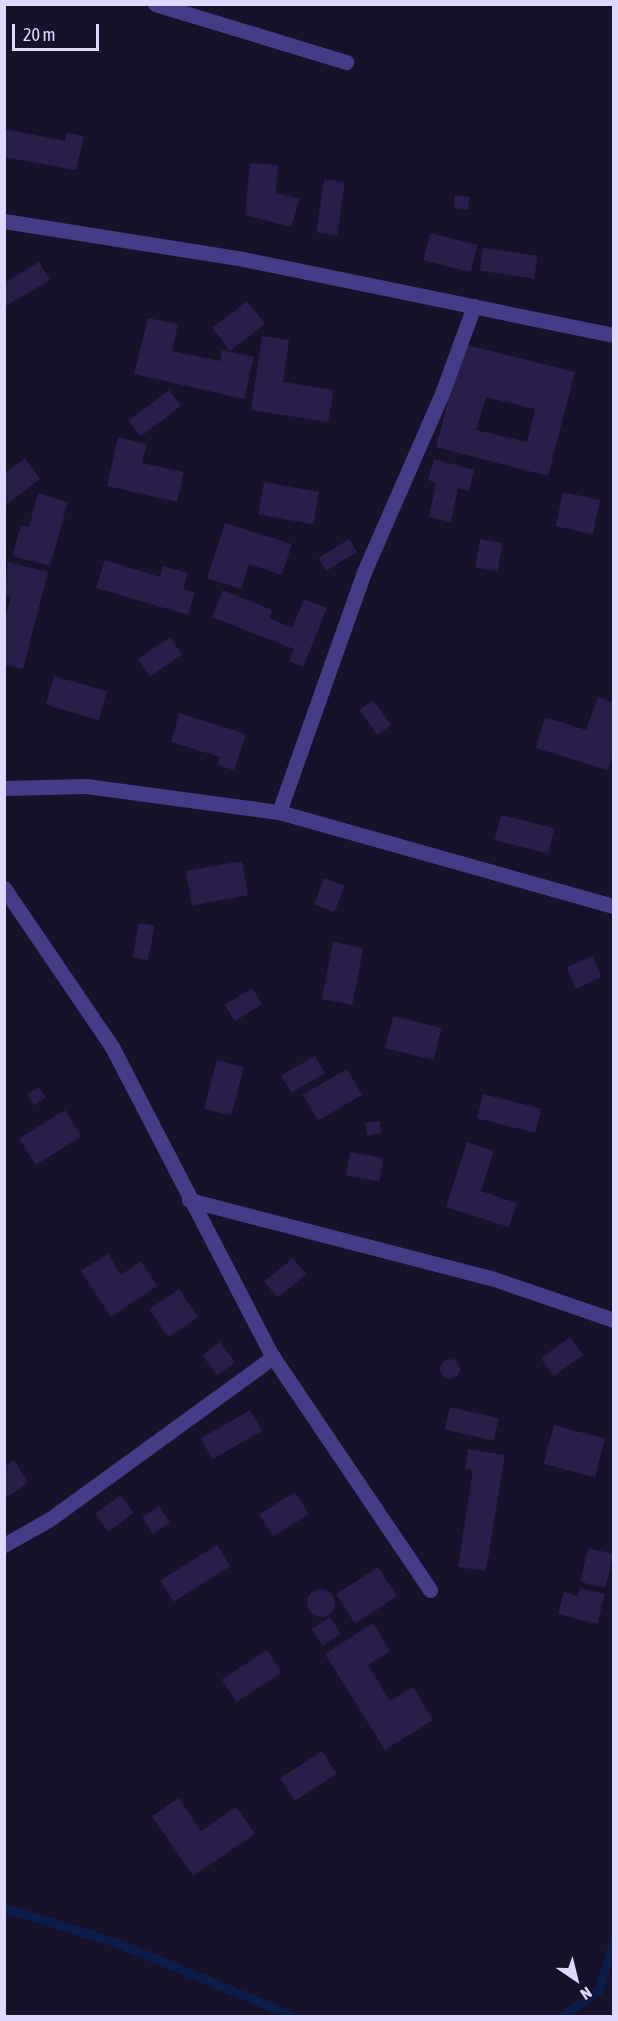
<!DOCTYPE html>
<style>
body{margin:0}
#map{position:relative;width:618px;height:2021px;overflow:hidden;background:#171129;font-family:"Asap Condensed",sans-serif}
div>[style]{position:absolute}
.stream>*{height:9px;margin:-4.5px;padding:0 4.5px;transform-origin:4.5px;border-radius:4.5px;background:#0b1d48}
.building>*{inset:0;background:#291d4a;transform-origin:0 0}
.round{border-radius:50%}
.minor>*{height:15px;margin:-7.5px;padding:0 7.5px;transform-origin:7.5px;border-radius:7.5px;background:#453c88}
span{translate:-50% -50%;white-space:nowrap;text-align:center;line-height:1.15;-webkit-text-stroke:6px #171129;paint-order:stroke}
.frame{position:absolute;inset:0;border:6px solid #e0d9ff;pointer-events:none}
.north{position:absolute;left:546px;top:1949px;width:60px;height:60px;-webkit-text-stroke:4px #171129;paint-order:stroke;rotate:145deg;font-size:16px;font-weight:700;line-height:24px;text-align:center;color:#e0d9ff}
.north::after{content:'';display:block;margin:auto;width:21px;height:27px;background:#e0d9ff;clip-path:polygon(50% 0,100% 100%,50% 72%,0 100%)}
.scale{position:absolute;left:12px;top:24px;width:87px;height:27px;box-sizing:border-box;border:3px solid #e0d9ff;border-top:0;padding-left:8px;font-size:18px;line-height:21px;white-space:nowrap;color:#e0d9ff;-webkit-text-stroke:4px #171129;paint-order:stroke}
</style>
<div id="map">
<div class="stream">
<div style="left:4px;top:1908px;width:116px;rotate:17deg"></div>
<div style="left:115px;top:1942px;width:194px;rotate:22.5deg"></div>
<div style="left:562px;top:2016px;width:44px;rotate:-34.8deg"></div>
<div style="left:598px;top:1991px;width:54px;rotate:-72.9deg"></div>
</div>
<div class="building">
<div style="clip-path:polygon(4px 129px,65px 141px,67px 132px,84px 136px,76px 170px,4px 157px)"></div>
<div style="clip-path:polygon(250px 163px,278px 165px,276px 193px,300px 199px,291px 227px,245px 215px)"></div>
<div style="left:324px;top:179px;width:21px;height:54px;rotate:8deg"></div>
<div style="left:455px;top:195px;width:15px;height:13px;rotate:8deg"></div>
<div style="left:430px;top:233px;width:49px;height:28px;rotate:14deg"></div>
<div style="left:483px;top:248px;width:55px;height:23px;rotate:8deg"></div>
<div style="clip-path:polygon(39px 262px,50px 280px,4px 307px,4px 283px)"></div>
<div style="left:247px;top:301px;width:29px;height:44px;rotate:52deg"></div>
<div style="clip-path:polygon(148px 318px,178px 324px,172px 351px,220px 361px,222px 350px,254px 357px,244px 399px,134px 374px)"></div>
<div style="clip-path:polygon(262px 336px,289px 340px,283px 382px,334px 390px,328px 422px,251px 410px)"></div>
<div style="clip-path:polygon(evenodd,463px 344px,575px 372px,548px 476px,436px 447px,463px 344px,486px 397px,535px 409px,527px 442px,476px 430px,486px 397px)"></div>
<div style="left:169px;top:390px;width:20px;height:51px;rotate:53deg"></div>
<div style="clip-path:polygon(118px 437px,147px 444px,142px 463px,184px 472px,177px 502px,107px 486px)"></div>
<div style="clip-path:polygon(25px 458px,40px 479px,4px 506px,4px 473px)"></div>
<div style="clip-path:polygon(434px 459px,474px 470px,469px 491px,458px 488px,451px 522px,429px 517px,436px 483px,428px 480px)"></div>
<div style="left:264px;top:482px;width:56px;height:33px;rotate:10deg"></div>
<div style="left:563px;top:492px;width:38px;height:35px;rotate:12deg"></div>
<div style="clip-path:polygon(38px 493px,68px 502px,50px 566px,12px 556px,21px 525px,29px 527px)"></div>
<div style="clip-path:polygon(225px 523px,292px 544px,282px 575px,249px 564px,241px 589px,207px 578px)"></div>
<div style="left:349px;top:539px;width:15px;height:36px;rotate:58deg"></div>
<div style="left:480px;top:539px;width:23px;height:29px;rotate:10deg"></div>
<div style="clip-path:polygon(105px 560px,160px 577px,163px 566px,188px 573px,183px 589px,195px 592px,188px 615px,96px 588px)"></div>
<div style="clip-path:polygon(8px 562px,48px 572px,23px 669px,4px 665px,4px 621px,11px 597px,4px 596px)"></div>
<div style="clip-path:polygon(223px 590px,272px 610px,269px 618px,292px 628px,304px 599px,327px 608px,303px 667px,289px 661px,294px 649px,212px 617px)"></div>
<div style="left:170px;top:637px;width:21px;height:39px;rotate:55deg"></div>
<div style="left:54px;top:676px;width:55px;height:30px;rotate:16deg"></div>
<div style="clip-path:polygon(598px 697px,614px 703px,614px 753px,607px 770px,536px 748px,545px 717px,586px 730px)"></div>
<div style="left:373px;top:700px;width:31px;height:17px;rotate:54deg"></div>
<div style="clip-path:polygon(179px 713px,246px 734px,234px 770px,217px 765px,220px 757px,171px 742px)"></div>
<div style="left:501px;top:815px;width:55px;height:26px;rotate:14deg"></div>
<div style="left:242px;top:861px;width:35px;height:57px;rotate:80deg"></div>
<div style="left:324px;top:878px;width:22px;height:28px;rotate:21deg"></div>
<div style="left:139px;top:923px;width:16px;height:35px;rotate:11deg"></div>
<div style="left:333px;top:942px;width:31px;height:58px;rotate:11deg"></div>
<div style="left:592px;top:956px;width:23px;height:28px;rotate:65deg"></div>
<div style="left:252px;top:988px;width:19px;height:32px;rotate:58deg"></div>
<div style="left:393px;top:1016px;width:50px;height:33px;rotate:14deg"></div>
<div style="left:315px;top:1056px;width:20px;height:39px;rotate:60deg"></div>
<div style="left:217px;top:1060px;width:28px;height:50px;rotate:15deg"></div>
<div style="left:347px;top:1069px;width:30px;height:51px;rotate:60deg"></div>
<div style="left:39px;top:1087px;width:13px;height:14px;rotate:58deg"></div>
<div style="left:483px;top:1094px;width:60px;height:25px;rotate:14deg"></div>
<div style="left:65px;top:1110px;width:31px;height:54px;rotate:58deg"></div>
<div style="clip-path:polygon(380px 1121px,381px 1133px,367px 1136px,365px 1123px)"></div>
<div style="clip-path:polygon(467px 1142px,494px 1151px,481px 1191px,517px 1203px,509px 1227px,446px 1207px)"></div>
<div style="left:350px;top:1152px;width:34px;height:24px;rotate:10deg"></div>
<div style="clip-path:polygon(108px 1254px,121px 1275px,141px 1261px,157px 1286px,111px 1317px,81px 1271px)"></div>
<div style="left:293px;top:1258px;width:21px;height:37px;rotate:51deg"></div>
<div style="left:179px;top:1289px;width:34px;height:36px;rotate:56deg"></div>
<div style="left:570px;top:1337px;width:22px;height:36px;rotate:54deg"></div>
<div style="left:220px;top:1342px;width:25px;height:22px;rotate:53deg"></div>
<div class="round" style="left:440px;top:1359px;width:20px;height:20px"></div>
<div style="left:450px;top:1407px;width:50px;height:23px;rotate:13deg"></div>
<div style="left:250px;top:1410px;width:24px;height:57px;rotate:60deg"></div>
<div style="left:554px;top:1425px;width:53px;height:40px;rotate:15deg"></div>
<div style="clip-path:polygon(468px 1449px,505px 1455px,486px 1571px,458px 1567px,473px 1470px,465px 1469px)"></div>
<div style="clip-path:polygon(14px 1460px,28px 1483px,4px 1499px,4px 1466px)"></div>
<div style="left:295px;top:1492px;width:26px;height:42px;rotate:58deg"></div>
<div style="left:121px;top:1495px;width:22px;height:32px;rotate:54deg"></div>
<div style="left:159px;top:1506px;width:20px;height:20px;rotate:57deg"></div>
<div style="left:217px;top:1545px;width:25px;height:67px;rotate:58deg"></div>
<div style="left:588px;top:1548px;width:26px;height:35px;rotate:13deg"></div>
<div style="left:378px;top:1567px;width:35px;height:50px;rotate:57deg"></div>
<div style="clip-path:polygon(580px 1588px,605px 1594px,597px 1624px,558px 1614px,564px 1592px,578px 1596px)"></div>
<div class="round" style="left:307px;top:1589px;width:28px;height:28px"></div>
<div style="left:330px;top:1617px;width:20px;height:22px;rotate:57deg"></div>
<div style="clip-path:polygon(373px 1623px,390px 1651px,368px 1665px,390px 1701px,413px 1687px,433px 1720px,385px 1750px,325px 1654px)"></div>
<div style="left:267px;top:1650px;width:27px;height:54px;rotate:57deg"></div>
<div style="left:322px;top:1751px;width:27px;height:50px;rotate:57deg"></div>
<div style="clip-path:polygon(179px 1798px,201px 1831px,236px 1807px,255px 1834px,193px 1876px,152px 1816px)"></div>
</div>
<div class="minor">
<div style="left:155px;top:4px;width:200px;rotate:16.9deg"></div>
<div style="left:4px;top:221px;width:242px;rotate:9deg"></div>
<div style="left:243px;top:259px;width:379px;rotate:11.6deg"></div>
<div style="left:4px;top:788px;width:82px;rotate:-1.4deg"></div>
<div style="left:86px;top:786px;width:195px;rotate:7.7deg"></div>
<div style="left:279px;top:812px;width:348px;rotate:15.7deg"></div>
<div style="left:279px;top:812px;width:255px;rotate:-70.5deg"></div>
<div style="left:364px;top:572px;width:192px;rotate:-66.4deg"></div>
<div style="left:441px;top:396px;width:96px;rotate:-69.9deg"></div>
<div style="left:4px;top:888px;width:192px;rotate:55.8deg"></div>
<div style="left:112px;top:1047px;width:349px;rotate:62.6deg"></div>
<div style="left:273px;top:1357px;width:281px;rotate:56deg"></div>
<div style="left:189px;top:1200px;width:315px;rotate:14.5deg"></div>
<div style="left:494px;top:1279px;width:127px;rotate:18.9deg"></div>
<div style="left:4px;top:1545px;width:53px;rotate:-29.5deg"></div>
<div style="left:50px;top:1519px;width:276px;rotate:-36deg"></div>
</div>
<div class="frame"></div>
<div class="north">N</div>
<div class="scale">20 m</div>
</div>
